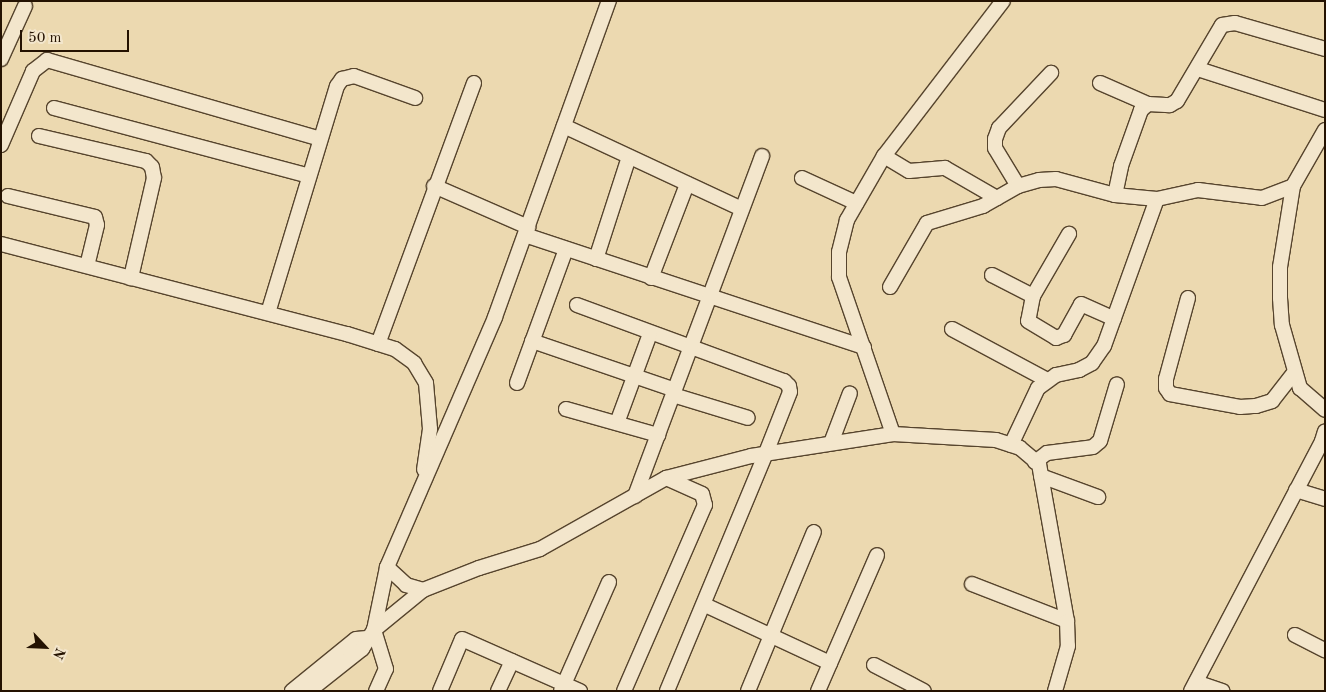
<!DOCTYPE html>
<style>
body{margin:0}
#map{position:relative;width:1326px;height:692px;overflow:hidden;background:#ecd9b0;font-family:"Old Standard TT",serif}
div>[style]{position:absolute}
.roads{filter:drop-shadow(1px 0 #56442d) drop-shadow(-1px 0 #56442d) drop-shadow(0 1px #56442d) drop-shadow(0 -1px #56442d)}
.minor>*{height:14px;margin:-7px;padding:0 7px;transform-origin:7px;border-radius:7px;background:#f3e6cc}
span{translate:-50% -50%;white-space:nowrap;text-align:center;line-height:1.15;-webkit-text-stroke:5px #f3e6cc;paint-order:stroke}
.frame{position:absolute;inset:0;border:2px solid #241201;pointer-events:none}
.north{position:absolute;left:20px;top:622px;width:50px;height:50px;-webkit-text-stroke:4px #f3e6cc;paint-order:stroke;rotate:115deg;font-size:14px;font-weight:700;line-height:20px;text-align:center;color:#241201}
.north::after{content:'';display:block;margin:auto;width:18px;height:22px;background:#241201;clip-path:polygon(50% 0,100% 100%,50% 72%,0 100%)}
.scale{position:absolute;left:20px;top:30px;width:109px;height:22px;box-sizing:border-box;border:2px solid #241201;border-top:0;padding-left:6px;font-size:15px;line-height:18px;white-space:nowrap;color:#241201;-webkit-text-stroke:4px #f3e6cc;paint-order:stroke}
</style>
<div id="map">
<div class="roads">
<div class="minor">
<div style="left:1px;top:59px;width:58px;rotate:-65.6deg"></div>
<div style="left:1198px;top:69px;width:133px;rotate:17.9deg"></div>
<div style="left:1100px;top:83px;width:52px;rotate:23.6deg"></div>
<div style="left:54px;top:108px;width:264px;rotate:14.9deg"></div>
<div style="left:564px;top:126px;width:196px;rotate:25deg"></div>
<div style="left:1325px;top:130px;width:64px;rotate:119.7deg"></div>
<div style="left:1293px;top:186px;width:82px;rotate:99.1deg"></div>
<div style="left:1280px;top:267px;width:31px;rotate:90deg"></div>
<div style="left:1280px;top:298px;width:27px;rotate:86deg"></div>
<div style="left:1282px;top:325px;width:66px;rotate:74.1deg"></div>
<div style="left:1300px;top:388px;width:33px;rotate:41deg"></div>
<div style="left:39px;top:136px;width:110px;rotate:13.2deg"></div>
<div style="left:146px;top:161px;width:8px;rotate:45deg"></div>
<div style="left:152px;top:167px;width:11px;rotate:80deg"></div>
<div style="left:154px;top:178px;width:103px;rotate:103deg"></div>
<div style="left:1px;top:145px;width:81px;rotate:-66.6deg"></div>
<div style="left:33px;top:71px;width:18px;rotate:-38deg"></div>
<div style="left:47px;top:60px;width:284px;rotate:16.1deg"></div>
<div style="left:884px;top:156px;width:29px;rotate:31deg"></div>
<div style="left:909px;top:171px;width:36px;rotate:-5deg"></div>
<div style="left:945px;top:168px;width:60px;rotate:30deg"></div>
<div style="left:802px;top:178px;width:60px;rotate:24.8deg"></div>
<div style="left:434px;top:186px;width:103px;rotate:23.6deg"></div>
<div style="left:1018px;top:186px;width:44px;rotate:-121.2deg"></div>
<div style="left:995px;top:148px;width:9px;rotate:-90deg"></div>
<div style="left:995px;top:139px;width:12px;rotate:-70deg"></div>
<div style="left:999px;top:128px;width:76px;rotate:-46.6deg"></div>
<div style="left:1115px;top:195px;width:30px;rotate:-78deg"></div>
<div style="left:1121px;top:166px;width:59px;rotate:-70.3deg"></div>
<div style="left:1141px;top:110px;width:9px;rotate:-41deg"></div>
<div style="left:1148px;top:104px;width:22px;rotate:3deg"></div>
<div style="left:1170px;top:105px;width:8px;rotate:-30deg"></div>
<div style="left:1177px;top:101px;width:88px;rotate:-59.4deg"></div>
<div style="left:1222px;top:25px;width:13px;rotate:-9deg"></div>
<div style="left:1235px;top:23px;width:94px;rotate:16.1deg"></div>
<div style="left:8px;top:196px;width:89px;rotate:13.6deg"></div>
<div style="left:95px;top:217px;width:8px;rotate:76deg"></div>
<div style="left:97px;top:225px;width:42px;rotate:103.7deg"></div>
<div style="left:525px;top:235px;width:357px;rotate:18.3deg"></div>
<div style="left:1px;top:244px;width:358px;rotate:14.6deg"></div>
<div style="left:347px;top:334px;width:50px;rotate:17.4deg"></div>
<div style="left:395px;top:349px;width:24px;rotate:36deg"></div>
<div style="left:414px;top:363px;width:23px;rotate:59deg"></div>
<div style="left:426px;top:383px;width:46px;rotate:85deg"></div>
<div style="left:430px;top:429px;width:41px;rotate:98.3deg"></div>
<div style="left:596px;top:259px;width:107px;rotate:-72.1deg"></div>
<div style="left:992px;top:275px;width:46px;rotate:27.1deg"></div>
<div style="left:1033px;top:296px;width:25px;rotate:101deg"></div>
<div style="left:1028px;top:321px;width:33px;rotate:31deg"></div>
<div style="left:1056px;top:338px;width:9px;rotate:-21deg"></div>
<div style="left:1064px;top:335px;width:35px;rotate:-61deg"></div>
<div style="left:1081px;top:304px;width:36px;rotate:24deg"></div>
<div style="left:651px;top:278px;width:101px;rotate:-69deg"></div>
<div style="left:890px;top:287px;width:74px;rotate:-60deg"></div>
<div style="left:927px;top:223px;width:59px;rotate:-16.9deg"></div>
<div style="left:983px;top:206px;width:40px;rotate:-29.7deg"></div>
<div style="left:1018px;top:186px;width:22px;rotate:-16deg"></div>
<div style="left:1039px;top:180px;width:17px;rotate:-3deg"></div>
<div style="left:1056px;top:179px;width:61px;rotate:15.2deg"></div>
<div style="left:1115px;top:195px;width:42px;rotate:5.4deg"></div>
<div style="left:1157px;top:199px;width:42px;rotate:-12.4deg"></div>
<div style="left:1198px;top:190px;width:64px;rotate:7.1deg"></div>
<div style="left:1262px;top:198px;width:33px;rotate:-21deg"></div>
<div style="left:1033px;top:296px;width:72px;rotate:-59.9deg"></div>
<div style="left:1188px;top:298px;width:84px;rotate:105.2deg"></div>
<div style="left:1166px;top:379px;width:9px;rotate:90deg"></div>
<div style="left:1166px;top:388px;width:7px;rotate:56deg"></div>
<div style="left:1170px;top:394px;width:71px;rotate:10.5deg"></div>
<div style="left:1240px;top:407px;width:16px;rotate:-4deg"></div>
<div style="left:1256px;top:406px;width:17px;rotate:-17deg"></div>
<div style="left:1272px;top:401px;width:36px;rotate:-52deg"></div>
<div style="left:577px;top:305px;width:221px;rotate:20.2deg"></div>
<div style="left:784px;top:381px;width:7px;rotate:45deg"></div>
<div style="left:789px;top:386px;width:6px;rotate:81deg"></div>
<div style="left:790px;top:392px;width:66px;rotate:111.5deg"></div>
<div style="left:766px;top:453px;width:258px;rotate:112.6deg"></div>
<div style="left:268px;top:313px;width:237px;rotate:-73.1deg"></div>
<div style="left:337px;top:86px;width:9px;rotate:-54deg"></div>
<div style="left:342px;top:79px;width:12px;rotate:-14deg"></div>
<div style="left:354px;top:76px;width:65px;rotate:19.8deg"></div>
<div style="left:952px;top:329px;width:108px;rotate:28.2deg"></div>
<div style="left:532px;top:341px;width:151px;rotate:18.9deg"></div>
<div style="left:378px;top:344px;width:278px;rotate:-69.8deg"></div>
<div style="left:517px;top:383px;width:143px;rotate:-69.9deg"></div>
<div style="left:673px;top:395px;width:78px;rotate:17deg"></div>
<div style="left:566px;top:409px;width:96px;rotate:15.8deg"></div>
<div style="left:617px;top:423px;width:95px;rotate:-69.7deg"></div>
<div style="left:893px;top:434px;width:166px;rotate:-109deg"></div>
<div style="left:839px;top:277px;width:25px;rotate:-90deg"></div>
<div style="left:839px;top:252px;width:33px;rotate:-76deg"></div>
<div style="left:847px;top:220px;width:74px;rotate:-60deg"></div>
<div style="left:884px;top:156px;width:195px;rotate:-52.5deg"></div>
<div style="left:831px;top:443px;width:53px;rotate:-69.2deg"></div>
<div style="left:1011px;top:445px;width:63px;rotate:-64.7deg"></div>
<div style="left:1038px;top:388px;width:22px;rotate:-36deg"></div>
<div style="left:1056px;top:375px;width:24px;rotate:-12deg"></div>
<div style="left:1079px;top:370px;width:15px;rotate:-28deg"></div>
<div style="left:1092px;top:363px;width:21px;rotate:-55deg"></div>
<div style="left:1104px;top:346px;width:156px;rotate:-70.2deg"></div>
<div style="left:1035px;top:462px;width:15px;rotate:-37deg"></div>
<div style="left:1047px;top:453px;width:46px;rotate:-7.4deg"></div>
<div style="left:1093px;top:447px;width:9px;rotate:-41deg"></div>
<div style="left:1100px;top:441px;width:59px;rotate:-73.4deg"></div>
<div style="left:1041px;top:476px;width:61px;rotate:20.2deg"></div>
<div style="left:1296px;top:490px;width:30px;rotate:17deg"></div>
<div style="left:635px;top:496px;width:363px;rotate:-69.5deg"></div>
<div style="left:387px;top:567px;width:26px;rotate:43deg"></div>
<div style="left:406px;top:585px;width:18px;rotate:16deg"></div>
<div style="left:972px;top:584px;width:102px;rotate:21.3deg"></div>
<div style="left:705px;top:605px;width:138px;rotate:24.9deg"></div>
<div style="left:1295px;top:635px;width:34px;rotate:27deg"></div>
<div style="left:874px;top:665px;width:56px;rotate:27.5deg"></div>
<div style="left:1196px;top:682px;width:28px;rotate:19deg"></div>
<div style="left:292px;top:691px;width:82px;rotate:-39.1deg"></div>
<div style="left:356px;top:639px;width:11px;rotate:-5deg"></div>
<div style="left:309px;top:691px;width:68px;rotate:-38.4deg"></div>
<div style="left:362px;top:649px;width:22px;rotate:-58deg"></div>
<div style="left:374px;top:630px;width:63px;rotate:-39.2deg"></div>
<div style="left:423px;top:590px;width:60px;rotate:-21.4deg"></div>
<div style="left:479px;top:568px;width:64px;rotate:-17.3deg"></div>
<div style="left:540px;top:549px;width:145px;rotate:-29.4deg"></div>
<div style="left:666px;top:478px;width:88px;rotate:-14.5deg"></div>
<div style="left:751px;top:456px;width:144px;rotate:-8.8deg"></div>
<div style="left:893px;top:434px;width:103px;rotate:3.3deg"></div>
<div style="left:996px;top:440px;width:25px;rotate:18deg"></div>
<div style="left:1020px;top:448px;width:25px;rotate:40deg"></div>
<div style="left:1039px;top:464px;width:159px;rotate:79.9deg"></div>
<div style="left:1067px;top:621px;width:25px;rotate:88deg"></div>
<div style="left:1068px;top:646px;width:47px;rotate:106.1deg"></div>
<div style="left:376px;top:691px;width:24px;rotate:-66deg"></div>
<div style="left:386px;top:669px;width:41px;rotate:-107.1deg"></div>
<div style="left:374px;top:630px;width:64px;rotate:-78.3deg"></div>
<div style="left:387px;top:567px;width:272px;rotate:-66.6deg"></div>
<div style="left:495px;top:317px;width:336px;rotate:-70.2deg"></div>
<div style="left:440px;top:691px;width:56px;rotate:-67.1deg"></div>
<div style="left:462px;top:639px;width:129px;rotate:23.8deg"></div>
<div style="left:498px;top:691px;width:33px;rotate:-65deg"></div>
<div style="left:561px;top:691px;width:119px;rotate:-66.2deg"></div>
<div style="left:624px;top:691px;width:203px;rotate:-66.5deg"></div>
<div style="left:705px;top:505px;width:11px;rotate:-105deg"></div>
<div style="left:702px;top:494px;width:39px;rotate:-156deg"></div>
<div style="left:748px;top:691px;width:172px;rotate:-67.5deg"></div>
<div style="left:818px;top:691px;width:148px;rotate:-66.5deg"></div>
<div style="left:1191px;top:691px;width:282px;rotate:-62.3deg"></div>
<div style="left:1322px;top:441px;width:10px;rotate:-73deg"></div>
</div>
</div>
<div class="frame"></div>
<div class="north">N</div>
<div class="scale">50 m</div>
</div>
